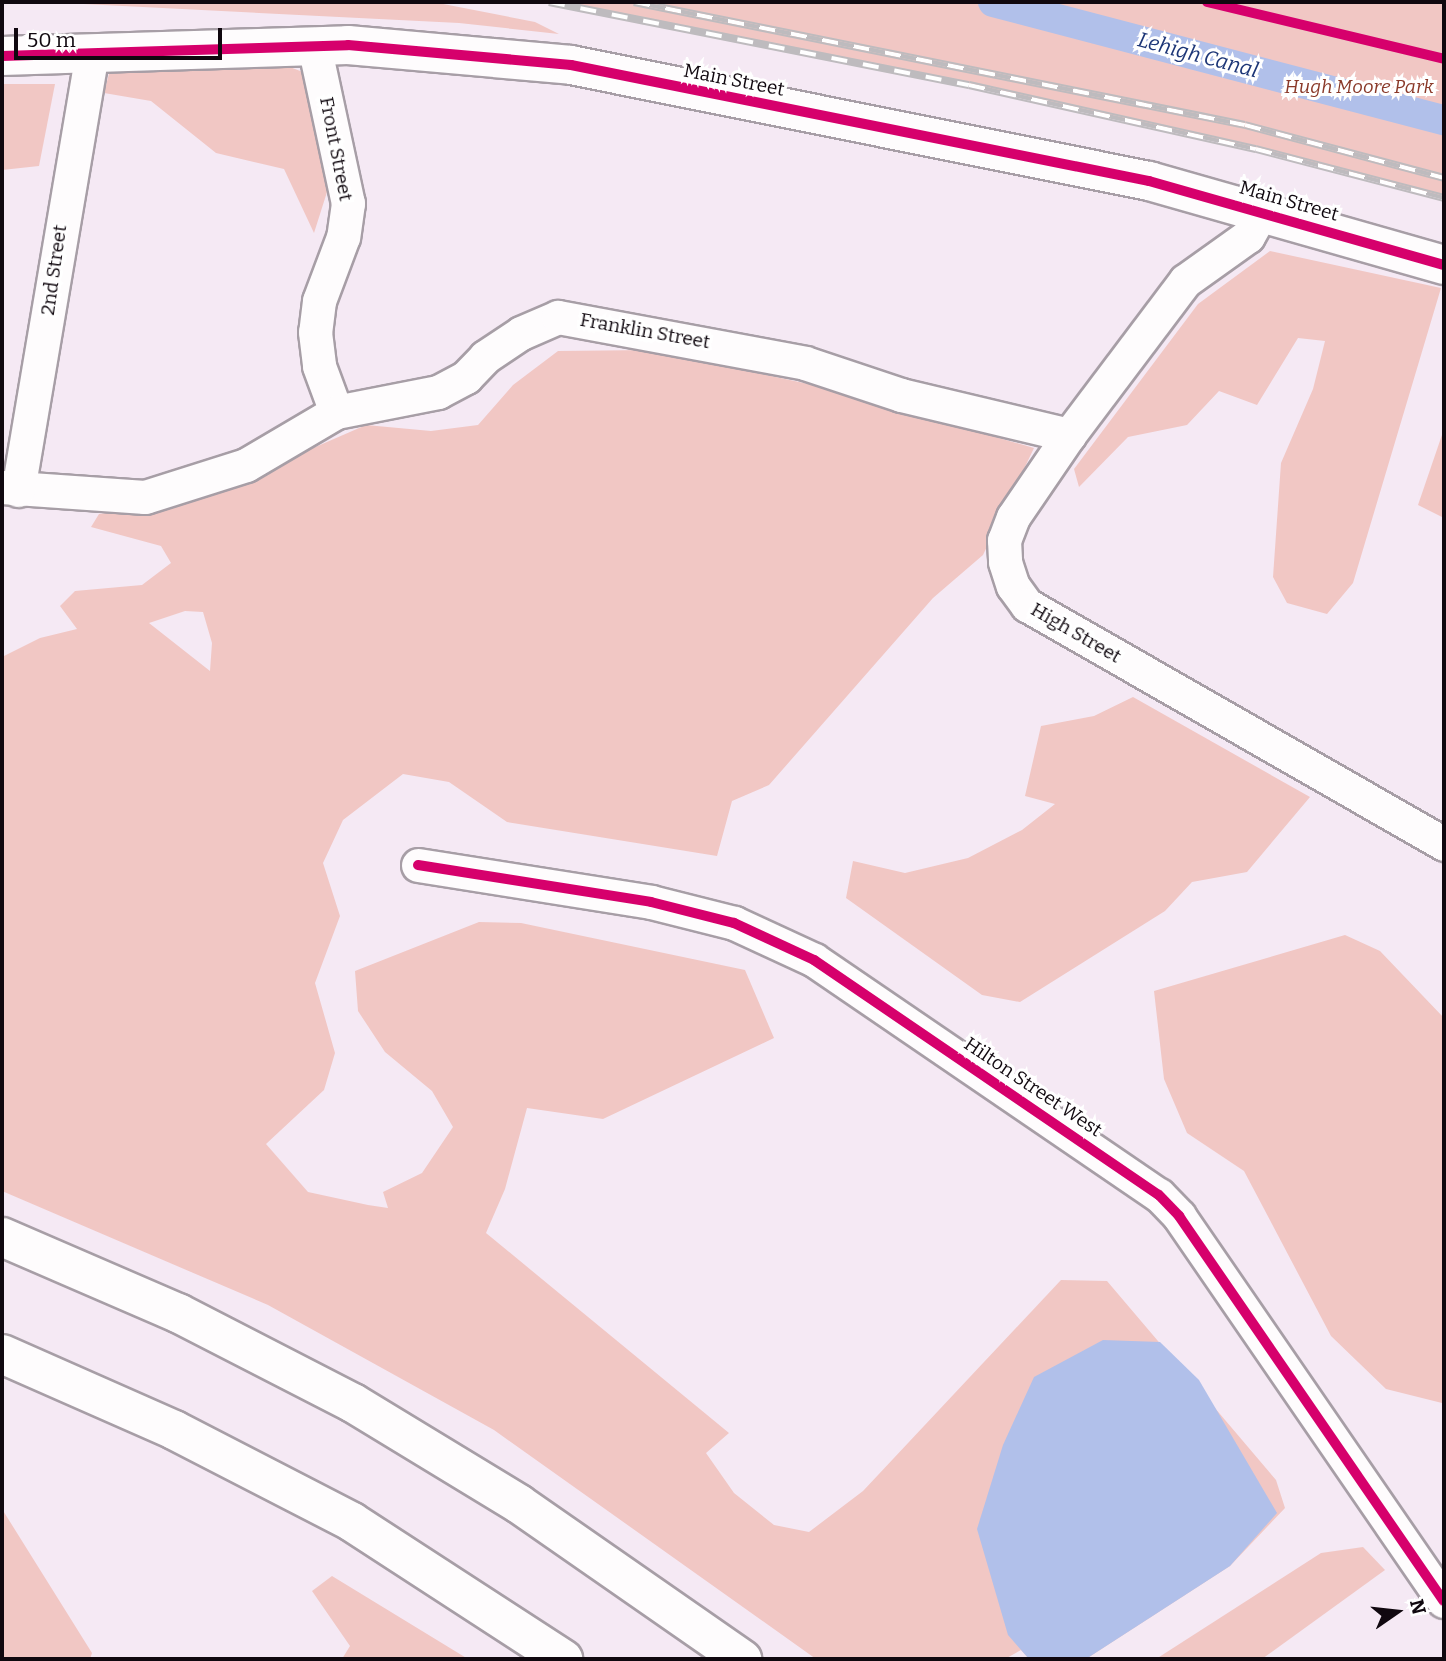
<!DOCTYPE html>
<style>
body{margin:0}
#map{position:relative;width:1446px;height:1661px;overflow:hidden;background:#f5e9f4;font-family:Bitter,serif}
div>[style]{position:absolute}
.green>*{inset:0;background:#f1c7c4}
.water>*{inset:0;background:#b1c0ea}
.canal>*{height:30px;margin:-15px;padding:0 15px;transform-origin:15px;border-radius:15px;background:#b1c0ea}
.roads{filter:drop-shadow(2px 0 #a79ea6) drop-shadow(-2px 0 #a79ea6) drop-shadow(0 2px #a79ea6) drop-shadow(0 -2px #a79ea6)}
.minor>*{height:33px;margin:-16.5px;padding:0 16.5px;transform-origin:16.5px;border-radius:16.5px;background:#fefcfd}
.tertiary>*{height:38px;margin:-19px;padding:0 19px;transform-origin:19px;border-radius:19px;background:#fefcfd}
.motorway>*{height:38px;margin:-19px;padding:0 19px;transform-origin:19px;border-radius:19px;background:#fefcfd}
.rail>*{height:8px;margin-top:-4px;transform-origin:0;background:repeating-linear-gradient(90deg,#fff 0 16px,#bebbbe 0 32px);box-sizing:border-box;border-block:2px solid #bebbbe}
.cycleway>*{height:10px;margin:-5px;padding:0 5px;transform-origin:5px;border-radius:5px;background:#d6006c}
span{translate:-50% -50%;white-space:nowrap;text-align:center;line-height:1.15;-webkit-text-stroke:6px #fff;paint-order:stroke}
.street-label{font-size:19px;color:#10080f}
.park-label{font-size:19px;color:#8a3929;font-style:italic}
.water-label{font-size:21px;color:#1d3677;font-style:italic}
.frame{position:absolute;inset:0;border:4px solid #10080f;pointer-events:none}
.north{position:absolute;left:1362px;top:1577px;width:70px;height:70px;-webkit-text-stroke:5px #fff;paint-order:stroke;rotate:76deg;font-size:19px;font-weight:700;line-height:28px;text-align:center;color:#10080f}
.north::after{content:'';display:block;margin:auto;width:24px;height:32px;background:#10080f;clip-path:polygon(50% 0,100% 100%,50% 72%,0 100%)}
.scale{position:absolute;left:14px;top:28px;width:208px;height:32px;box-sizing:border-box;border:4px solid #10080f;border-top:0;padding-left:9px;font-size:21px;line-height:24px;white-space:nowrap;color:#10080f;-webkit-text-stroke:5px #fff;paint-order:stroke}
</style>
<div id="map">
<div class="green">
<div style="clip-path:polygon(44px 2px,433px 2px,535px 22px,559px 34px,459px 23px)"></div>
<div style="clip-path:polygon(549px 2px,1444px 2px,1444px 198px,1256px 149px,969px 85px)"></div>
<div style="clip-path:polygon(282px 64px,308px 74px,327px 192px,314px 233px,284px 169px,216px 153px,151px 101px,104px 93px,110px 70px)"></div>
<div style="clip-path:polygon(2px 84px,55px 84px,39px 166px,2px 170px)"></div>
<div style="clip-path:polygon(1270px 251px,1441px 288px,1353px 583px,1327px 614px,1287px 603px,1273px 577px,1281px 463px,1313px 389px,1325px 341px,1298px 338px,1257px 405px,1219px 391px,1187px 425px,1128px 437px,1079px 487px,1074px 469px,1198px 304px)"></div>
<div style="clip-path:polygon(evenodd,650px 350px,813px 385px,1034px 448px,983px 555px,933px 598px,769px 785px,732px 801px,717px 856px,507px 822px,449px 782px,403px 774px,343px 820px,323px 863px,340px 916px,315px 983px,335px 1053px,324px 1090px,266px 1144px,308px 1192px,368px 1205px,388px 1208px,383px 1192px,422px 1173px,453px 1127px,432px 1091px,385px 1052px,358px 1011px,355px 971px,479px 922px,521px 923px,745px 970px,774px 1038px,603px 1119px,527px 1108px,505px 1189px,486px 1233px,729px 1433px,706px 1453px,734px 1493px,774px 1525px,809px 1532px,863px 1491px,1061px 1280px,1107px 1281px,1276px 1480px,1285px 1508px,1230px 1566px,1086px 1659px,1029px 1659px,1021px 1650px,1005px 1659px,816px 1659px,494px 1430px,268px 1305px,2px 1191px,2px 657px,40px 638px,77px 629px,60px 606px,75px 591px,142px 585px,171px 563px,161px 546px,91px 527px,99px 514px,191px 501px,366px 425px,431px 431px,478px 425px,513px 385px,558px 351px,650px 350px,185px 611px,203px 612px,212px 643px,210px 671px,149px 623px,185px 611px)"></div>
<div style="clip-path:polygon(1444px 429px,1444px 518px,1418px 505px)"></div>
<div style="clip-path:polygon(1133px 697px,1310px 797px,1247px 872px,1192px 882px,1165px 911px,1020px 1002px,982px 995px,846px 898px,853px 861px,905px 873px,968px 858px,1022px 830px,1055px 804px,1025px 796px,1041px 726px,1094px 716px)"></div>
<div style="clip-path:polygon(1345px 935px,1380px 951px,1444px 1018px,1442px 1403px,1386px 1389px,1331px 1336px,1244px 1171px,1187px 1133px,1164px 1079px,1154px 991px)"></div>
<div style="clip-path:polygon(2px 1509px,92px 1653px,90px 1659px,2px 1659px)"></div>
<div style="clip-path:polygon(1363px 1547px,1385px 1570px,1262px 1659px,1156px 1659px,1321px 1553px)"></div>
<div style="clip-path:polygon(332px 1576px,468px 1659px,342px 1659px,350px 1646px,312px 1591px)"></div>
</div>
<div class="water">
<div style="clip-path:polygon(1103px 1340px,1160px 1342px,1199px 1380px,1277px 1513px,1230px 1566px,1086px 1659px,1029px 1659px,1008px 1635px,977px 1529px,1003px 1445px,1034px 1377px)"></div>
</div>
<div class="canal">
<div style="left:993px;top:2px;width:466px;rotate:14.7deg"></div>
</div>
<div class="roads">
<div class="minor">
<div style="left:314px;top:45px;width:162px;rotate:77.9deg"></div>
<div style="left:348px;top:203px;width:34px;rotate:98deg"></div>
<div style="left:343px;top:237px;width:68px;rotate:110.6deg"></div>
<div style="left:319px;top:301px;width:31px;rotate:97deg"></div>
<div style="left:315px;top:332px;width:34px;rotate:83deg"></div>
<div style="left:319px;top:366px;width:49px;rotate:69.7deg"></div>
<div style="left:1262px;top:211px;width:29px;rotate:119deg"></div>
<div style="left:1248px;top:236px;width:77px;rotate:144.5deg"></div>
<div style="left:1185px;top:281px;width:193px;rotate:127deg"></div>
<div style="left:1069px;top:435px;width:99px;rotate:124.3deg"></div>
<div style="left:1013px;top:517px;width:25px;rotate:111deg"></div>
<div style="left:1004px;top:540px;width:22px;rotate:87deg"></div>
<div style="left:1005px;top:562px;width:25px;rotate:72deg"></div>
<div style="left:1013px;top:586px;width:24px;rotate:54deg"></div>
<div style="left:1027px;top:605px;width:481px;rotate:29.8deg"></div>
<div style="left:2px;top:487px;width:143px;rotate:4deg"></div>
<div style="left:145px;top:497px;width:106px;rotate:-17.6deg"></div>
<div style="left:246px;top:465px;width:104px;rotate:-30.5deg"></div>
<div style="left:336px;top:412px;width:104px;rotate:-11.1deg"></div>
<div style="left:438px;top:392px;width:32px;rotate:-28deg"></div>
<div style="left:466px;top:377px;width:28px;rotate:-46deg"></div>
<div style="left:485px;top:357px;width:43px;rotate:-33.7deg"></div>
<div style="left:521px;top:333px;width:40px;rotate:-23.4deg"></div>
<div style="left:558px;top:317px;width:251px;rotate:10.5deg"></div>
<div style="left:805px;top:363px;width:101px;rotate:18.4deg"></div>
<div style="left:901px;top:395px;width:173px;rotate:13.4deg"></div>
<div style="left:18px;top:490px;width:445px;rotate:-80.4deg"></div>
<div style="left:418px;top:865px;width:236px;rotate:9deg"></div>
<div style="left:651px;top:902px;width:86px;rotate:14.2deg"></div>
<div style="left:734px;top:923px;width:88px;rotate:24.8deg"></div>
<div style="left:814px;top:960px;width:417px;rotate:34.3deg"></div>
<div style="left:1159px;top:1195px;width:29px;rotate:46deg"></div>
<div style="left:1179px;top:1216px;width:467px;rotate:55.5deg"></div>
</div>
<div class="tertiary">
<div style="left:2px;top:56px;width:346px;rotate:-1.8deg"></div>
<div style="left:348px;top:45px;width:224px;rotate:5.1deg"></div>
<div style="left:571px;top:65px;width:590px;rotate:11.35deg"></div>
<div style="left:1149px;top:181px;width:307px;rotate:15.9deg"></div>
</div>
<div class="motorway">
<div style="left:2px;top:1237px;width:192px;rotate:23.4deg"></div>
<div style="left:178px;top:1313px;width:197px;rotate:27.2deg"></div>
<div style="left:353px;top:1403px;width:194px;rotate:31.3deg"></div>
<div style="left:519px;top:1504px;width:272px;rotate:34.8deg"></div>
<div style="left:2px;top:1354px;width:188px;rotate:23.8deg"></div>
<div style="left:174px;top:1430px;width:200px;rotate:27.3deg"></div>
<div style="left:352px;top:1522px;width:252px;rotate:33deg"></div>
</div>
</div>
<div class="rail">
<div style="left:549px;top:2px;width:428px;rotate:11.2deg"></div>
<div style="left:969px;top:85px;width:294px;rotate:12.6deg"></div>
<div style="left:1256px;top:149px;width:194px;rotate:14.6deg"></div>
<div style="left:634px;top:2px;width:623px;rotate:11.38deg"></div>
<div style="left:1245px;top:125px;width:206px;rotate:14.9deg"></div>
</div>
<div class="cycleway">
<div style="left:1207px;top:2px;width:244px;rotate:13.5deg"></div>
<div style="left:2px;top:56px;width:346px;rotate:-1.8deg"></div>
<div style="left:348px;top:45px;width:224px;rotate:5.1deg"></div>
<div style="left:571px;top:65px;width:590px;rotate:11.35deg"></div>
<div style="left:1149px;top:181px;width:307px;rotate:15.9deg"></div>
<div style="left:418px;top:865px;width:236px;rotate:9deg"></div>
<div style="left:651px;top:902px;width:86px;rotate:14.2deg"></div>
<div style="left:734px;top:923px;width:88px;rotate:24.8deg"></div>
<div style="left:814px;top:960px;width:417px;rotate:34.3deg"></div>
<div style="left:1159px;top:1195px;width:29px;rotate:46deg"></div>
<div style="left:1179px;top:1216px;width:467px;rotate:55.5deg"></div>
</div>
<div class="street-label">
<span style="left:734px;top:80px;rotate:11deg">Main Street</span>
<span style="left:336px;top:149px;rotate:79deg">Front Street</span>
<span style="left:1289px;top:201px;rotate:16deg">Main Street</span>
<span style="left:54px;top:270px;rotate:-82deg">2nd Street</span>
<span style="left:645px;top:331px;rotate:10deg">Franklin Street</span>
<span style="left:1076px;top:633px;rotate:30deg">High Street</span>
<span style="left:1033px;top:1087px;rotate:34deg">Hilton Street West</span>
</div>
<div class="park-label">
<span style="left:1359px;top:87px">Hugh Moore Park</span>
</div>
<div class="water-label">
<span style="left:1198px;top:55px;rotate:15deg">Lehigh Canal</span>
</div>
<div class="frame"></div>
<div class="north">N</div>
<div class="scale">50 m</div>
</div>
